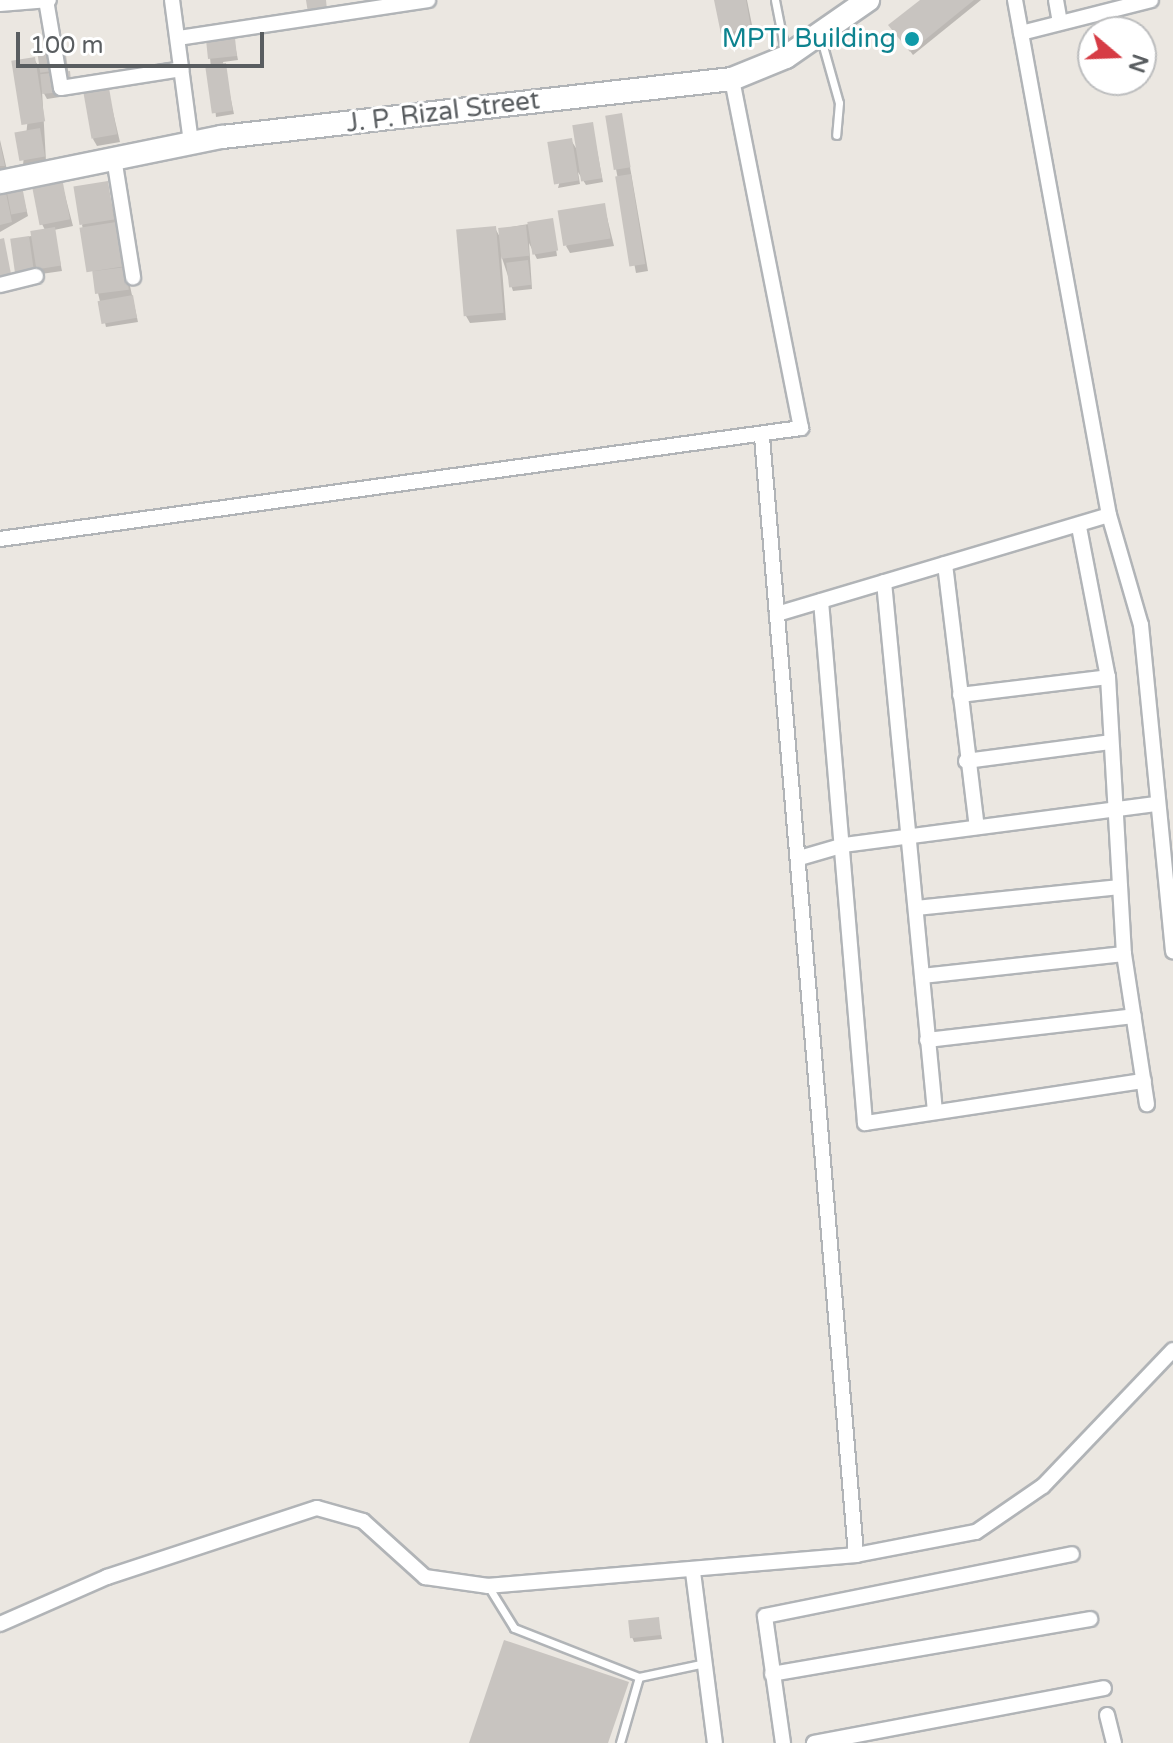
<!DOCTYPE html>
<style>
body{margin:0}
#map{position:relative;width:1173px;height:1743px;overflow:hidden;background:#ebe7e1;font-family:"Varela Round",sans-serif}
div>[style]{position:absolute}
.shadow>*{inset:0;background:#0003}
.building>*{inset:0;background:#c8c4c0;transform-origin:0 0}
.roads{filter:drop-shadow(2px 0 #b1b4b7) drop-shadow(-2px 0 #b1b4b7) drop-shadow(0 2px #b1b4b7) drop-shadow(0 -2px #b1b4b7)}
.service>*{height:7px;margin:-3.5px;padding:0 3.5px;transform-origin:3.5px;border-radius:3.5px;background:#fff}
.minor>*{height:14px;margin:-7px;padding:0 7px;transform-origin:7px;border-radius:7px;background:#fff}
.secondary>*{height:22px;margin:-11px;padding:0 11px;transform-origin:11px;border-radius:11px;background:#fff}
.dots>*{width:22px;height:22px;translate:-50% -50%;box-sizing:border-box;border:4px solid #fff;border-radius:50%}
span{translate:-50% -50%;white-space:nowrap;text-align:center;line-height:1.15;-webkit-text-stroke:6px #fff;paint-order:stroke}
.culture-label{font-size:26px;color:#0d838f}
.right{translate:-100% -50%;text-align:right}
.street-label{font-size:26px;color:#595d60}
.north{position:absolute;left:1077px;top:16px;width:80px;height:80px;box-sizing:border-box;background:#fff;border:2px solid #bdbebf;border-radius:50%;rotate:109deg;font-size:22px;font-weight:700;line-height:32px;text-align:center;color:#595d60}
.north::after{content:'';display:block;margin:auto;width:28px;height:36px;background:#d63c45;clip-path:polygon(50% 0,100% 100%,50% 72%,0 100%)}
.scale{position:absolute;left:16px;top:32px;width:248px;height:36px;box-sizing:border-box;border:4px solid #595d60;border-top:0;padding-left:10px;font-size:24px;line-height:28px;white-space:nowrap;color:#595d60;-webkit-text-stroke:6px #fff;paint-order:stroke}
</style>
<div id="map">
<div class="shadow">
<div style="clip-path:polygon(716px 0,747px 0,754px 35px,727px 41px)"></div>
<div style="clip-path:polygon(923px 0,981px 0,913px 55px,894px 30px)"></div>
<div style="clip-path:polygon(234px 40px,238px 60px,223px 62px,234px 114px,216px 117px,210px 58px)"></div>
<div style="clip-path:polygon(64px 50px,73px 95px,47px 99px,42px 90px,46px 161px,23px 165px,34px 59px,42px 72px)"></div>
<div style="clip-path:polygon(108px 91px,120px 142px,97px 146px,93px 139px)"></div>
<div style="clip-path:polygon(621px 115px,648px 271px,636px 273px,616px 169px)"></div>
<div style="clip-path:polygon(592px 124px,603px 182px,586px 185px,578px 172px,580px 184px,558px 188px,571px 140px,579px 153px)"></div>
<div style="clip-path:polygon(0 140px,7px 170px,0 171px)"></div>
<div style="clip-path:polygon(61px 180px,73px 226px,54px 230px,62px 271px,20px 277px,12px 241px,46px 232px,42px 224px)"></div>
<div style="clip-path:polygon(107px 183px,138px 322px,106px 327px,82px 225px)"></div>
<div style="clip-path:polygon(21px 188px,28px 216px,0 232px,0 192px)"></div>
<div style="clip-path:polygon(604px 205px,614px 246px,570px 253px,566px 246px)"></div>
<div style="clip-path:polygon(552px 220px,557px 256px,537px 259px,529px 243px,532px 289px,513px 291px,501px 255px,506px 320px,470px 323px,466px 316px,495px 228px,501px 239px,500px 229px)"></div>
<div style="clip-path:polygon(658px 1619px,662px 1639px,634px 1642px,632px 1637px)"></div>
</div>
<div class="building">
<div style="clip-path:polygon(306px 0,326px 0,327px 10px,308px 13px)"></div>
<div style="clip-path:polygon(714px 0,746px 0,751px 28px,721px 34px)"></div>
<div style="clip-path:polygon(920px 0,974px 0,910px 52px,888px 25px)"></div>
<div style="left:235px;top:38px;width:18px;height:29px;rotate:84deg"></div>
<div style="left:65px;top:48px;width:21px;height:28px;rotate:82deg"></div>
<div style="left:35px;top:57px;width:65px;height:24px;rotate:81deg"></div>
<div style="left:226px;top:63px;width:48px;height:21px;rotate:82deg"></div>
<div style="left:70px;top:71px;width:20px;height:30px;rotate:84deg"></div>
<div style="left:109px;top:88px;width:47px;height:26px;rotate:80deg"></div>
<div style="left:622px;top:113px;width:55px;height:17px;rotate:81deg"></div>
<div style="left:593px;top:122px;width:57px;height:21px;rotate:81deg"></div>
<div style="left:40px;top:128px;width:29px;height:26px;rotate:80deg"></div>
<div style="left:572px;top:138px;width:43px;height:25px;rotate:81deg"></div>
<div style="clip-path:polygon(0 143px,5px 166px,0 166px)"></div>
<div style="left:631px;top:174px;width:91px;height:16px;rotate:81deg"></div>
<div style="left:62px;top:178px;width:42px;height:31px;rotate:79deg"></div>
<div style="left:108px;top:181px;width:39px;height:35px;rotate:81deg"></div>
<div style="left:22px;top:186px;width:26px;height:16px;rotate:79deg"></div>
<div style="clip-path:polygon(5px 188px,12px 222px,0 225px,0 189px)"></div>
<div style="left:605px;top:203px;width:36px;height:48px;rotate:81deg"></div>
<div style="left:553px;top:218px;width:33px;height:26px;rotate:81deg"></div>
<div style="left:116px;top:222px;width:45px;height:37px;rotate:81deg"></div>
<div style="left:526px;top:225px;width:31px;height:28px;rotate:84deg"></div>
<div style="left:496px;top:226px;width:87px;height:40px;rotate:85deg"></div>
<div style="left:55px;top:227px;width:39px;height:25px;rotate:81deg"></div>
<div style="left:29px;top:236px;width:34px;height:19px;rotate:82deg"></div>
<div style="clip-path:polygon(4px 238px,11px 274px,0 276px,0 239px)"></div>
<div style="left:528px;top:260px;width:25px;height:22px;rotate:83deg"></div>
<div style="left:126px;top:267px;width:23px;height:34px;rotate:83deg"></div>
<div style="left:133px;top:295px;width:23px;height:36px;rotate:80deg"></div>
<div style="left:659px;top:1617px;width:18px;height:31px;rotate:84deg"></div>
<div style="clip-path:polygon(504px 1640px,629px 1682px,608px 1743px,469px 1743px)"></div>
</div>
<div class="roads">
<div class="service">
<div style="left:775px;top:0;width:52px;rotate:78.9deg"></div>
<div style="left:821px;top:39px;width:66px;rotate:74.3deg"></div>
<div style="left:839px;top:103px;width:32px;rotate:95deg"></div>
<div style="left:488px;top:1586px;width:49px;rotate:58.2deg"></div>
<div style="left:514px;top:1628px;width:134px;rotate:21.4deg"></div>
<div style="left:639px;top:1677px;width:69px;rotate:106.1deg"></div>
<div style="left:639px;top:1677px;width:67px;rotate:-12deg"></div>
</div>
<div class="minor">
<div style="left:46px;top:0;width:89px;rotate:80.3deg"></div>
<div style="left:61px;top:88px;width:122px;rotate:-8.9deg"></div>
<div style="left:172px;top:0;width:144px;rotate:82.4deg"></div>
<div style="left:1015px;top:0;width:524px;rotate:79.66deg"></div>
<div style="left:1109px;top:515px;width:115px;rotate:73.8deg"></div>
<div style="left:1141px;top:625px;width:328px;rotate:84.4deg"></div>
<div style="left:1056px;top:0;width:22px;rotate:80deg"></div>
<div style="left:0;top:4px;width:49px;rotate:-4.7deg"></div>
<div style="left:1021px;top:33px;width:134px;rotate:-14.2deg"></div>
<div style="left:178px;top:38px;width:253px;rotate:-8.6deg"></div>
<div style="left:114px;top:158px;width:121px;rotate:80.9deg"></div>
<div style="left:0;top:285px;width:37px;rotate:-14deg"></div>
<div style="left:762px;top:437px;width:1122px;rotate:85.19deg"></div>
<div style="left:1079px;top:527px;width:153px;rotate:79.1deg"></div>
<div style="left:1108px;top:677px;width:277px;rotate:86.7deg"></div>
<div style="left:1124px;top:954px;width:152px;rotate:81.3deg"></div>
<div style="left:0;top:539px;width:809px;rotate:-7.89deg"></div>
<div style="left:801px;top:428px;width:356px;rotate:-101.2deg"></div>
<div style="left:945px;top:564px;width:265px;rotate:83.1deg"></div>
<div style="left:884px;top:582px;width:532px;rotate:84.5deg"></div>
<div style="left:821px;top:601px;width:524px;rotate:85.18deg"></div>
<div style="left:865px;top:1123px;width:282px;rotate:-8.6deg"></div>
<div style="left:777px;top:614px;width:346px;rotate:-16.6deg"></div>
<div style="left:960px;top:695px;width:149px;rotate:-6.9deg"></div>
<div style="left:966px;top:761px;width:145px;rotate:-7.5deg"></div>
<div style="left:803px;top:857px;width:43px;rotate:-16.3deg"></div>
<div style="left:844px;top:845px;width:315px;rotate:-7.5deg"></div>
<div style="left:916px;top:908px;width:205px;rotate:-5.9deg"></div>
<div style="left:922px;top:976px;width:203px;rotate:-6.2deg"></div>
<div style="left:927px;top:1040px;width:208px;rotate:-6.6deg"></div>
<div style="left:693px;top:1572px;width:172px;rotate:82.7deg"></div>
<div style="left:0;top:1624px;width:117px;rotate:-23.7deg"></div>
<div style="left:107px;top:1577px;width:221px;rotate:-18.2deg"></div>
<div style="left:317px;top:1508px;width:48px;rotate:15.8deg"></div>
<div style="left:363px;top:1521px;width:84px;rotate:42.1deg"></div>
<div style="left:425px;top:1577px;width:64px;rotate:8.1deg"></div>
<div style="left:488px;top:1586px;width:369px;rotate:-4.8deg"></div>
<div style="left:856px;top:1555px;width:122px;rotate:-10.9deg"></div>
<div style="left:976px;top:1532px;width:81px;rotate:-34.5deg"></div>
<div style="left:1043px;top:1486px;width:188px;rotate:-46.3deg"></div>
<div style="left:772px;top:1674px;width:323px;rotate:-9.8deg"></div>
<div style="left:1107px;top:1715px;width:29px;rotate:76deg"></div>
<div style="left:783px;top:1743px;width:128px;rotate:-98.1deg"></div>
<div style="left:765px;top:1616px;width:313px;rotate:-11.4deg"></div>
<div style="left:814px;top:1743px;width:295px;rotate:-10.7deg"></div>
</div>
<div class="secondary">
<div style="left:0;top:182px;width:227px;rotate:-11.5deg"></div>
<div style="left:222px;top:137px;width:513px;rotate:-6.49deg"></div>
<div style="left:732px;top:79px;width:58px;rotate:-22.2deg"></div>
<div style="left:786px;top:57px;width:100px;rotate:-34.8deg"></div>
</div>
</div>
<div class="dots">
<div style="left:912px;top:39px;background:#0f9aa8"></div>
</div>
<div class="culture-label">
<span class="right" style="left:896px;top:39px">MPTI Building</span>
</div>
<div class="street-label">
<span style="left:443px;top:112px;rotate:-7deg">J. P. Rizal Street</span>
</div>
<div class="north">N</div>
<div class="scale">100 m</div>
</div>
